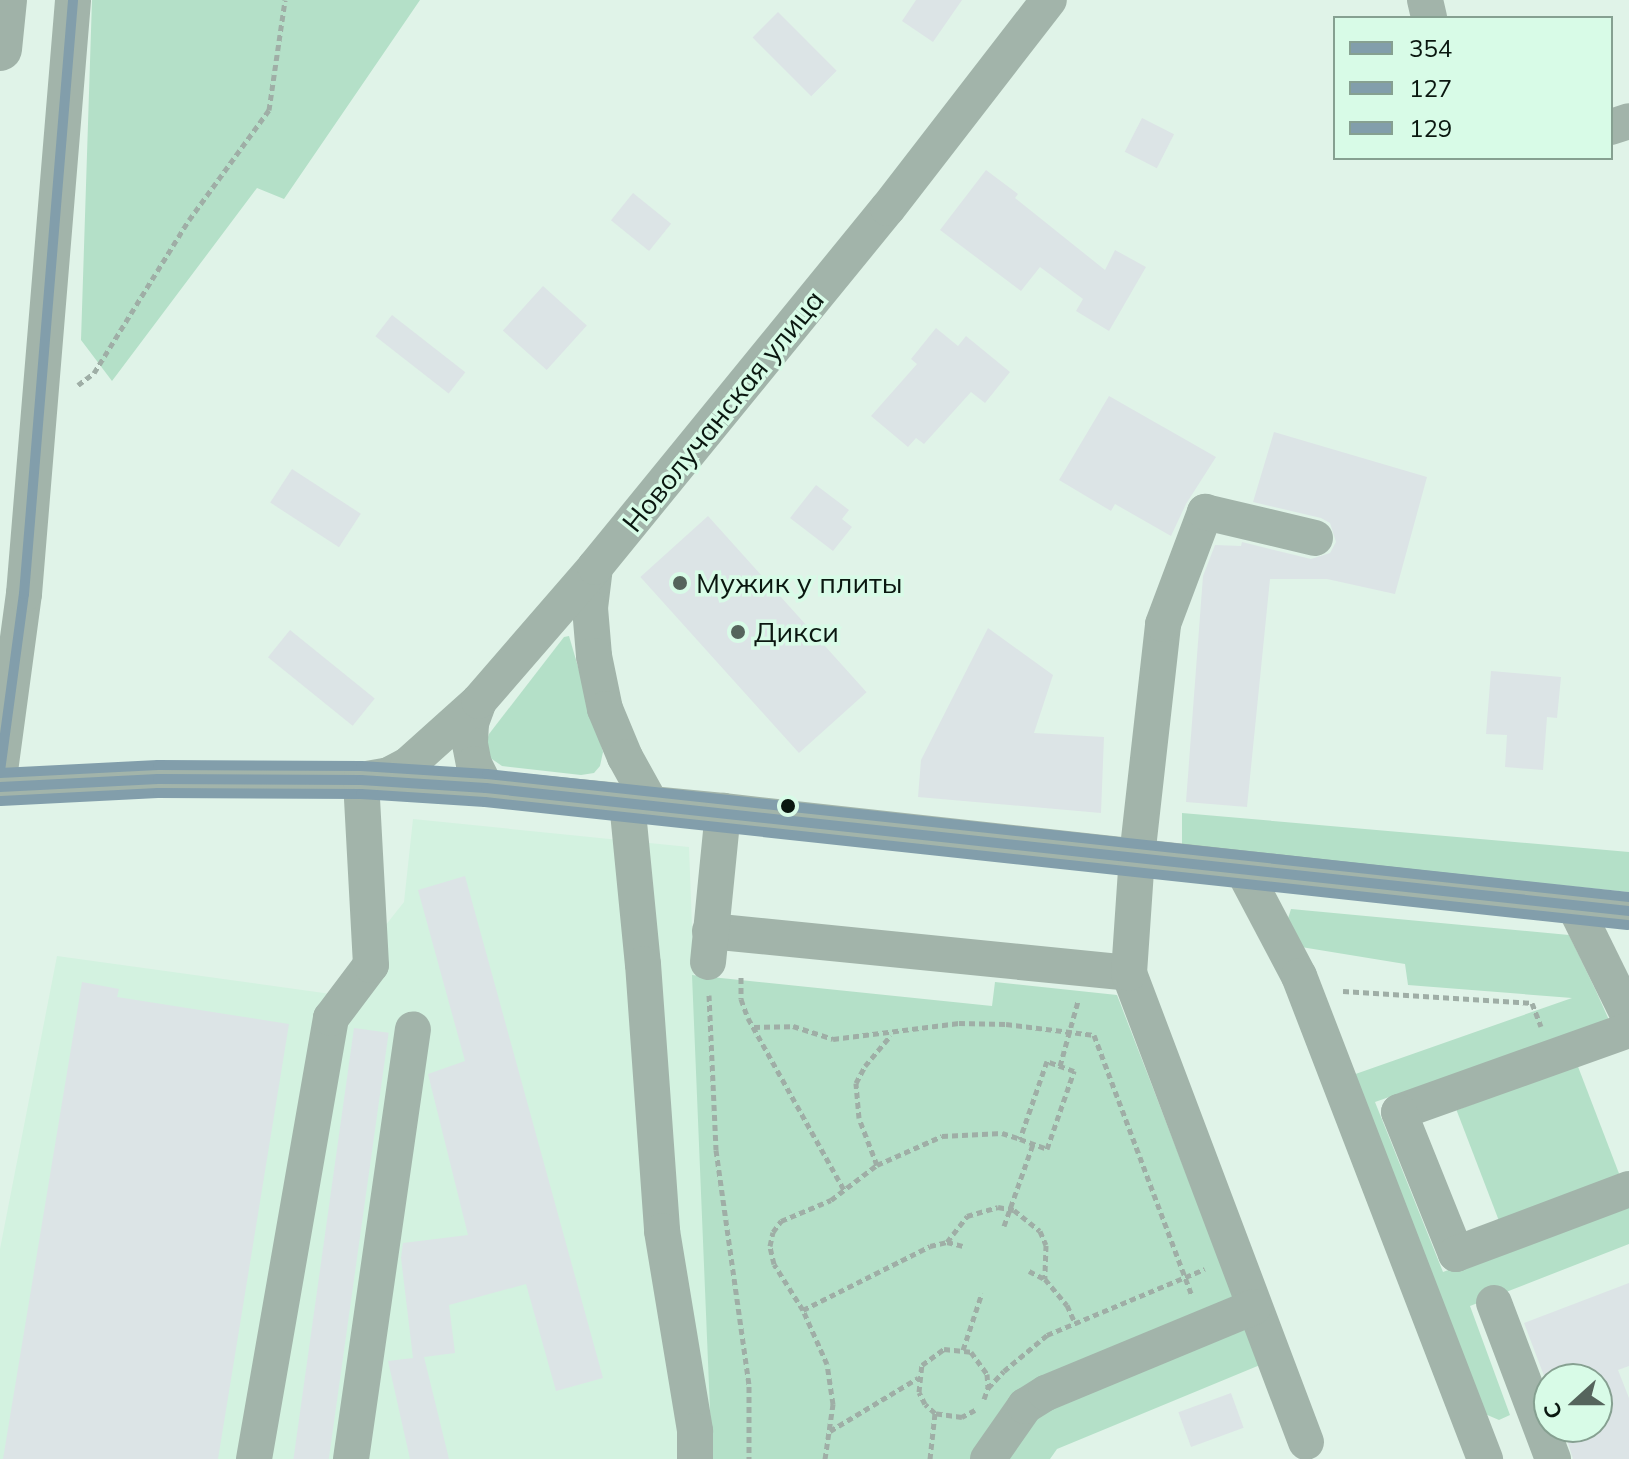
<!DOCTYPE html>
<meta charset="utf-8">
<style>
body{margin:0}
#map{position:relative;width:1629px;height:1459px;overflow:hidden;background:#e0f3e8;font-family:Mulish,sans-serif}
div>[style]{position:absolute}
.built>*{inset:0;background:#d3f2e0}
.green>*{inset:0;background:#b4e0c8;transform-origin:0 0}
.building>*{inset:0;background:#dce4e6;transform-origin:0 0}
.path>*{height:5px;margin-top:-2.5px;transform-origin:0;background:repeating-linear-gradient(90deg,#9faea6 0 6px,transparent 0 10px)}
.minor>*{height:36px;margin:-18px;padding:0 18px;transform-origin:18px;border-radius:18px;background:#a2b4aa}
.highway>*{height:44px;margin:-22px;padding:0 22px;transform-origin:22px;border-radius:22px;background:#a0b2a8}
.bus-1>*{height:10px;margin:-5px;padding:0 5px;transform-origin:5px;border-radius:5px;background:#829eab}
.bus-2>*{height:10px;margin:-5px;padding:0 5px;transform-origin:5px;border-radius:5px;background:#829eab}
.bus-3>*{height:10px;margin:-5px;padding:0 5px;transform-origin:5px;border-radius:5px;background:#829eab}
.dots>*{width:22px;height:22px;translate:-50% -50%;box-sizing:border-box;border:4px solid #d8fbe7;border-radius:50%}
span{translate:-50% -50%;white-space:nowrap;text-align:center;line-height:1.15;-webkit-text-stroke:7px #d8fbe7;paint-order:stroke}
.street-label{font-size:28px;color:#0a1710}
.poi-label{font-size:28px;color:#0a1710}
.left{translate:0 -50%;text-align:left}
.legend{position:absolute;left:1333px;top:16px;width:280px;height:144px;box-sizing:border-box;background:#d8fbe7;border:2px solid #86a091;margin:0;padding:10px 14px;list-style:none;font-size:24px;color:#0a1710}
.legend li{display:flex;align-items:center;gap:16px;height:40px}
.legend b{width:40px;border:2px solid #86a091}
.north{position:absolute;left:1533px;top:1363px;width:80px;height:80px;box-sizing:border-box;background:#d8fbe7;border:2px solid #86a091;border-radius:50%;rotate:249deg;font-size:22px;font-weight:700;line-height:32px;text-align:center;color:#0a1710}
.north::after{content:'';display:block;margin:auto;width:28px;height:36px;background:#55645c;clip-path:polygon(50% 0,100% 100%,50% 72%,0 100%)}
</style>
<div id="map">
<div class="built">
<div style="clip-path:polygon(413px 819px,689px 847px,712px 1459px,0 1459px,0 1249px,57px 956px,331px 994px,404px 902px)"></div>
</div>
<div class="green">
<div style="clip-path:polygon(92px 0,420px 0,284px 199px,257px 188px,112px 381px,81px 340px)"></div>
<div style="clip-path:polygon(569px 636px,603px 752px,600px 766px,594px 773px,581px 775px,502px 766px,489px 757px,485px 746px,489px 734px,564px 637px)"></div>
<div style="clip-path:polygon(1182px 813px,1629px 852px,1629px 892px,1182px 847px)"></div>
<div style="clip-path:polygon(1291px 909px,1569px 935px,1596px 991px,1609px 1020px,1375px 1102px,1443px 1272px,1629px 1203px,1629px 1244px,1470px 1306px,1510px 1415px,1499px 1420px,1485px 1414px,1347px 1077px,1572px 998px,1408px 985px,1405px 964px,1295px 946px,1285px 928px)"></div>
<div style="clip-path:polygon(692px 975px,992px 1006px,995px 982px,1117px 995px,1260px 1365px,1057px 1449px,1050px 1459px,712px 1459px)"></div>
<div style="left:1577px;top:1064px;width:122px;height:129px;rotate:69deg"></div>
</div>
<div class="building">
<div style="clip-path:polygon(916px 0,962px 0,933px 42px,902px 21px)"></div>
<div style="left:778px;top:12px;width:83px;height:36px;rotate:45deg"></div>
<div style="left:1142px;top:118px;width:36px;height:38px;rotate:27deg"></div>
<div style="clip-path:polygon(986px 170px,1018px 194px,1015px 198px,1105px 270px,1115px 250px,1146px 267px,1109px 331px,1076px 311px,1083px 299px,1040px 267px,1021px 291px,940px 230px)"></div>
<div style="left:633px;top:193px;width:49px;height:35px;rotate:39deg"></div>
<div style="left:543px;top:286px;width:59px;height:60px;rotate:42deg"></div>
<div style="left:392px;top:315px;width:93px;height:27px;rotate:38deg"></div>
<div style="clip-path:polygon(936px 328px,958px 346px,966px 336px,1010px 372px,985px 403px,971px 392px,924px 444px,916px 438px,908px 447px,871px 416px,917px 364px,911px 359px)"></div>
<div style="clip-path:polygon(1109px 396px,1216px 457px,1186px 504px,1171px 536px,1115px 504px,1111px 511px,1059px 480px)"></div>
<div style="clip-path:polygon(1274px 432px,1427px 477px,1395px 594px,1327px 579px,1270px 579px,1247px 807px,1186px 802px,1203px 576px,1215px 545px,1241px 546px,1242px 542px,1311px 559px,1330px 553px,1336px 542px,1330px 523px,1321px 518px,1253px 502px)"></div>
<div style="left:292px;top:469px;width:82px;height:40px;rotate:33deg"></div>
<div style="clip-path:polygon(816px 485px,849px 510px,842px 519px,852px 527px,833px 551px,790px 518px)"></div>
<div style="left:708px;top:516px;width:237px;height:91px;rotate:48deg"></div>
<div style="clip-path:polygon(988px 628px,1053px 675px,1034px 733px,1104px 737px,1101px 813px,918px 797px,921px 760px)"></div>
<div style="left:290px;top:630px;width:109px;height:35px;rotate:39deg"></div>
<div style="clip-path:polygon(1491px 671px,1561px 677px,1557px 718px,1547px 717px,1543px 770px,1505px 767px,1507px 735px,1486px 734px)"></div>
<div style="clip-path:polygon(465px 876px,603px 1378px,556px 1391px,526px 1284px,449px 1305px,455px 1353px,424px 1357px,449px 1459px,410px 1459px,388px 1361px,413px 1358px,401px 1258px,403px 1243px,468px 1235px,428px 1074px,465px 1061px,418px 890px)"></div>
<div style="clip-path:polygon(82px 982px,119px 989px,117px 997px,289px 1024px,218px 1459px,3px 1459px)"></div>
<div style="left:354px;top:1028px;width:35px;height:436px;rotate:8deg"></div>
<div style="clip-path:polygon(1629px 1283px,1629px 1366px,1618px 1370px,1629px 1398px,1629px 1459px,1573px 1459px,1563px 1427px,1597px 1427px,1597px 1379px,1549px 1379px,1549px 1389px,1524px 1323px)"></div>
<div style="left:1231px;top:1393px;width:37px;height:56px;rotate:70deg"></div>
</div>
<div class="path">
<div style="left:78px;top:385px;width:20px;rotate:-37deg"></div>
<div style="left:94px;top:373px;width:180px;rotate:-58.2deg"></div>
<div style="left:189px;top:220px;width:136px;rotate:-54deg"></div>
<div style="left:269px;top:110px;width:111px;rotate:-81.7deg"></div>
<div style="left:741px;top:977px;width:22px;rotate:90deg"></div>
<div style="left:741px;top:999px;width:20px;rotate:70deg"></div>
<div style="left:748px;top:1018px;width:197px;rotate:60.8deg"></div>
<div style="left:1343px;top:991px;width:189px;rotate:3.6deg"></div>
<div style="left:1532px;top:1003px;width:25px;rotate:69deg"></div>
<div style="left:709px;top:995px;width:155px;rotate:87.4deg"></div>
<div style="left:716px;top:1150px;width:238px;rotate:82deg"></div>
<div style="left:749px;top:1386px;width:73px;rotate:90deg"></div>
<div style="left:754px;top:1027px;width:39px;rotate:-1deg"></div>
<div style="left:793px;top:1026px;width:42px;rotate:18deg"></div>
<div style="left:833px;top:1039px;width:127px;rotate:-7.2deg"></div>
<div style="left:959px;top:1023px;width:47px;rotate:1.2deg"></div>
<div style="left:1006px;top:1024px;width:89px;rotate:7.1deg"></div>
<div style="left:1094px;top:1035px;width:279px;rotate:69.4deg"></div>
<div style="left:1060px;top:1066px;width:67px;rotate:-74.5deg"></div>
<div style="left:877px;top:1165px;width:50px;rotate:-111deg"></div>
<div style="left:859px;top:1118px;width:35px;rotate:-95deg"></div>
<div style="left:856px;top:1083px;width:19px;rotate:-62deg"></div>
<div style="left:865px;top:1066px;width:40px;rotate:-50deg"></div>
<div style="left:1004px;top:1226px;width:87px;rotate:-70.5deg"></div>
<div style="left:947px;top:1242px;width:33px;rotate:-52deg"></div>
<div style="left:967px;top:1216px;width:32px;rotate:-16deg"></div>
<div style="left:998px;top:1207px;width:16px;rotate:11deg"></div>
<div style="left:1014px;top:1210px;width:33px;rotate:39deg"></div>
<div style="left:1040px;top:1231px;width:15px;rotate:67deg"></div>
<div style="left:1046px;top:1245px;width:34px;rotate:92deg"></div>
<div style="left:1029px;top:1271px;width:18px;rotate:27deg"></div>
<div style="left:1045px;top:1279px;width:34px;rotate:50deg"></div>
<div style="left:1067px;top:1305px;width:17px;rotate:66deg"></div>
<div style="left:803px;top:1310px;width:142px;rotate:-26.7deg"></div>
<div style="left:930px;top:1246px;width:17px;rotate:-13deg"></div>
<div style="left:947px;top:1242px;width:16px;rotate:14deg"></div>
<div style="left:963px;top:1350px;width:60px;rotate:-71.6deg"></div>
<div style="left:984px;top:1399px;width:12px;rotate:-70deg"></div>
<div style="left:988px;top:1388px;width:23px;rotate:-47deg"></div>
<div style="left:1004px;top:1371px;width:56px;rotate:-39.9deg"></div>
<div style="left:1047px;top:1335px;width:171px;rotate:-22.7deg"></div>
<div style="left:975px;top:1410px;width:15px;rotate:152deg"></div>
<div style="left:962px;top:1417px;width:27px;rotate:-172deg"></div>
<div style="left:935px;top:1413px;width:13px;rotate:-138deg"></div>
<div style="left:925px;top:1404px;width:13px;rotate:-117deg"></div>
<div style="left:919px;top:1392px;width:27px;rotate:-84deg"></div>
<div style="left:922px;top:1365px;width:27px;rotate:-36deg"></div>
<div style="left:944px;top:1349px;width:27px;rotate:6deg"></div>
<div style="left:971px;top:1352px;width:27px;rotate:54deg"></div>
<div style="left:987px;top:1374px;width:14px;rotate:86deg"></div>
<div style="left:830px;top:1431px;width:103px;rotate:-31.1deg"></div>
<div style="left:825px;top:1459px;width:56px;rotate:-81.7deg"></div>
<div style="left:833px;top:1404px;width:40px;rotate:-98.5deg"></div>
<div style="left:827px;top:1364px;width:59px;rotate:-114deg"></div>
<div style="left:803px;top:1310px;width:54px;rotate:-122.2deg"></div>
<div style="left:774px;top:1264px;width:18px;rotate:-103deg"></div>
<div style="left:770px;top:1246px;width:14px;rotate:-78deg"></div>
<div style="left:773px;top:1232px;width:14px;rotate:-54deg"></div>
<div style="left:781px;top:1221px;width:54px;rotate:-22.8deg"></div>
<div style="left:831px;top:1200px;width:58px;rotate:-37.3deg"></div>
<div style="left:877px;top:1165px;width:71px;rotate:-24deg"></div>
<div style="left:942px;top:1136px;width:60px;rotate:-2.9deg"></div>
<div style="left:1002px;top:1133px;width:19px;rotate:18deg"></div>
<div style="left:1020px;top:1139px;width:29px;rotate:20deg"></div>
<div style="left:1047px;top:1149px;width:83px;rotate:-70.9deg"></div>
<div style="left:1074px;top:1071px;width:29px;rotate:-160deg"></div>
<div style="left:1047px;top:1061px;width:83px;rotate:109.1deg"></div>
<div style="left:930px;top:1459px;width:46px;rotate:-83.8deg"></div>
</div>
<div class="minor">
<div style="left:1425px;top:0;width:18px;rotate:77deg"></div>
<div style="left:1611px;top:127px;width:19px;rotate:-18deg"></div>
<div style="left:595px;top:567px;width:41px;rotate:97deg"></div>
<div style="left:590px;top:608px;width:48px;rotate:85.2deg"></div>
<div style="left:594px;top:656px;width:54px;rotate:78.3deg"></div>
<div style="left:605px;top:709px;width:52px;rotate:67.4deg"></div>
<div style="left:625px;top:757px;width:54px;rotate:61deg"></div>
<div style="left:479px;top:701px;width:23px;rotate:110deg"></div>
<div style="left:471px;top:723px;width:21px;rotate:93deg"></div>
<div style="left:470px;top:744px;width:20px;rotate:79deg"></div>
<div style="left:474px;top:764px;width:27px;rotate:63deg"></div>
<div style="left:0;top:771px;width:179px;rotate:-82.3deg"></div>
<div style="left:24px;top:594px;width:596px;rotate:-85.28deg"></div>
<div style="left:0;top:787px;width:158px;rotate:-2.9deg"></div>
<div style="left:158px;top:779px;width:203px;rotate:0.3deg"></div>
<div style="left:361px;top:780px;width:125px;rotate:3.7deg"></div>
<div style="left:486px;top:788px;width:238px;rotate:5.5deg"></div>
<div style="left:723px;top:811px;width:912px;rotate:6.3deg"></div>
<div style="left:627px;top:802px;width:163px;rotate:84.4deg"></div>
<div style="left:643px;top:964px;width:268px;rotate:85.9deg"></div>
<div style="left:662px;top:1231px;width:203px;rotate:80.6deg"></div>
<div style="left:695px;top:1431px;width:28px;rotate:90deg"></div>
<div style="left:1243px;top:870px;width:120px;rotate:62.2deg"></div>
<div style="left:1299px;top:976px;width:518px;rotate:68.94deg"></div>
<div style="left:1574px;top:905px;width:125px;rotate:63.8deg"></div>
<div style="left:710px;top:931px;width:421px;rotate:5.7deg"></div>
<div style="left:708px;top:962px;width:152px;rotate:-84.3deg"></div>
<div style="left:1629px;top:1030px;width:244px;rotate:160.4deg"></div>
<div style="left:1399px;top:1112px;width:153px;rotate:68.1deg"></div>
<div style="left:1456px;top:1254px;width:185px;rotate:-20.6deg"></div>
<div style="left:1494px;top:1303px;width:167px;rotate:69.3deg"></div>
<div style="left:1306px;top:1442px;width:501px;rotate:-110.68deg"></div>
<div style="left:1129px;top:973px;width:116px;rotate:-86.1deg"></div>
<div style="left:1137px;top:857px;width:234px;rotate:-83.6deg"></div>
<div style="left:1163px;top:624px;width:120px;rotate:-69.4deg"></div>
<div style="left:1205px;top:512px;width:113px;rotate:13.3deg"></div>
<div style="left:254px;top:1459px;width:448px;rotate:-80.1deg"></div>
<div style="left:331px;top:1018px;width:66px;rotate:-53deg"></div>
<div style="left:371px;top:965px;width:185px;rotate:-93.1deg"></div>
<div style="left:361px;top:780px;width:28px;rotate:-10deg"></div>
<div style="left:389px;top:775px;width:21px;rotate:-28deg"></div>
<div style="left:408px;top:765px;width:96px;rotate:-42deg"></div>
<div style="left:479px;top:701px;width:177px;rotate:-49.1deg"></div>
<div style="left:595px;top:567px;width:463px;rotate:-50.8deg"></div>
<div style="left:888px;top:208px;width:263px;rotate:-52.3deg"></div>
<div style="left:351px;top:1459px;width:434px;rotate:-81.8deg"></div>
<div style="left:988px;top:1459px;width:65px;rotate:-55.1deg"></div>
<div style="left:1025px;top:1406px;width:25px;rotate:-32deg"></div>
<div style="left:1046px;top:1393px;width:225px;rotate:-22.5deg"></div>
</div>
<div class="highway">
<div style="left:0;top:49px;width:49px;rotate:-84.2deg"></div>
</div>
<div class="bus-1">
<div style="left:0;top:771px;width:179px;rotate:-82.3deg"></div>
<div style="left:24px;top:594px;width:596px;rotate:-85.28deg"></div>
<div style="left:0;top:787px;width:158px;rotate:-2.9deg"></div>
<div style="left:158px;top:779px;width:203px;rotate:0.3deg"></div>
<div style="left:361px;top:780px;width:125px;rotate:3.7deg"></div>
<div style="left:486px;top:788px;width:1150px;rotate:6.14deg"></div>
</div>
<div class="bus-2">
<div style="left:1px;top:801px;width:157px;rotate:-2.9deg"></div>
<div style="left:158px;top:793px;width:203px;rotate:0.3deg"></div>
<div style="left:361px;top:794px;width:124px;rotate:3.7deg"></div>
<div style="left:485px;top:802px;width:1149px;rotate:6.15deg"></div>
</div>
<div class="bus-3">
<div style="left:0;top:773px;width:158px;rotate:-2.9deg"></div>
<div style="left:158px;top:765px;width:203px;rotate:0.3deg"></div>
<div style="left:361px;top:766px;width:126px;rotate:3.6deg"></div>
<div style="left:487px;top:774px;width:1149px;rotate:6.15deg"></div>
</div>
<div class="dots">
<div style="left:680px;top:583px;background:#55645c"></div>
<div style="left:738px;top:632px;background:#55645c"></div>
<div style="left:788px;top:806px;background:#0a1710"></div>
</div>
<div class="street-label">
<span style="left:723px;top:411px;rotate:-51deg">Новолучанская улица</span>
</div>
<div class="poi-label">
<span class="left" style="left:696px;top:583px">Мужик у плиты</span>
<span class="left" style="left:754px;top:632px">Дикси</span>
</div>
<ul class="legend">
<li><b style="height:10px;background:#829eab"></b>354</li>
<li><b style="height:10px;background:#829eab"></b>127</li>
<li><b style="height:10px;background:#829eab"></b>129</li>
</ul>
<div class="north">С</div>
</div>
